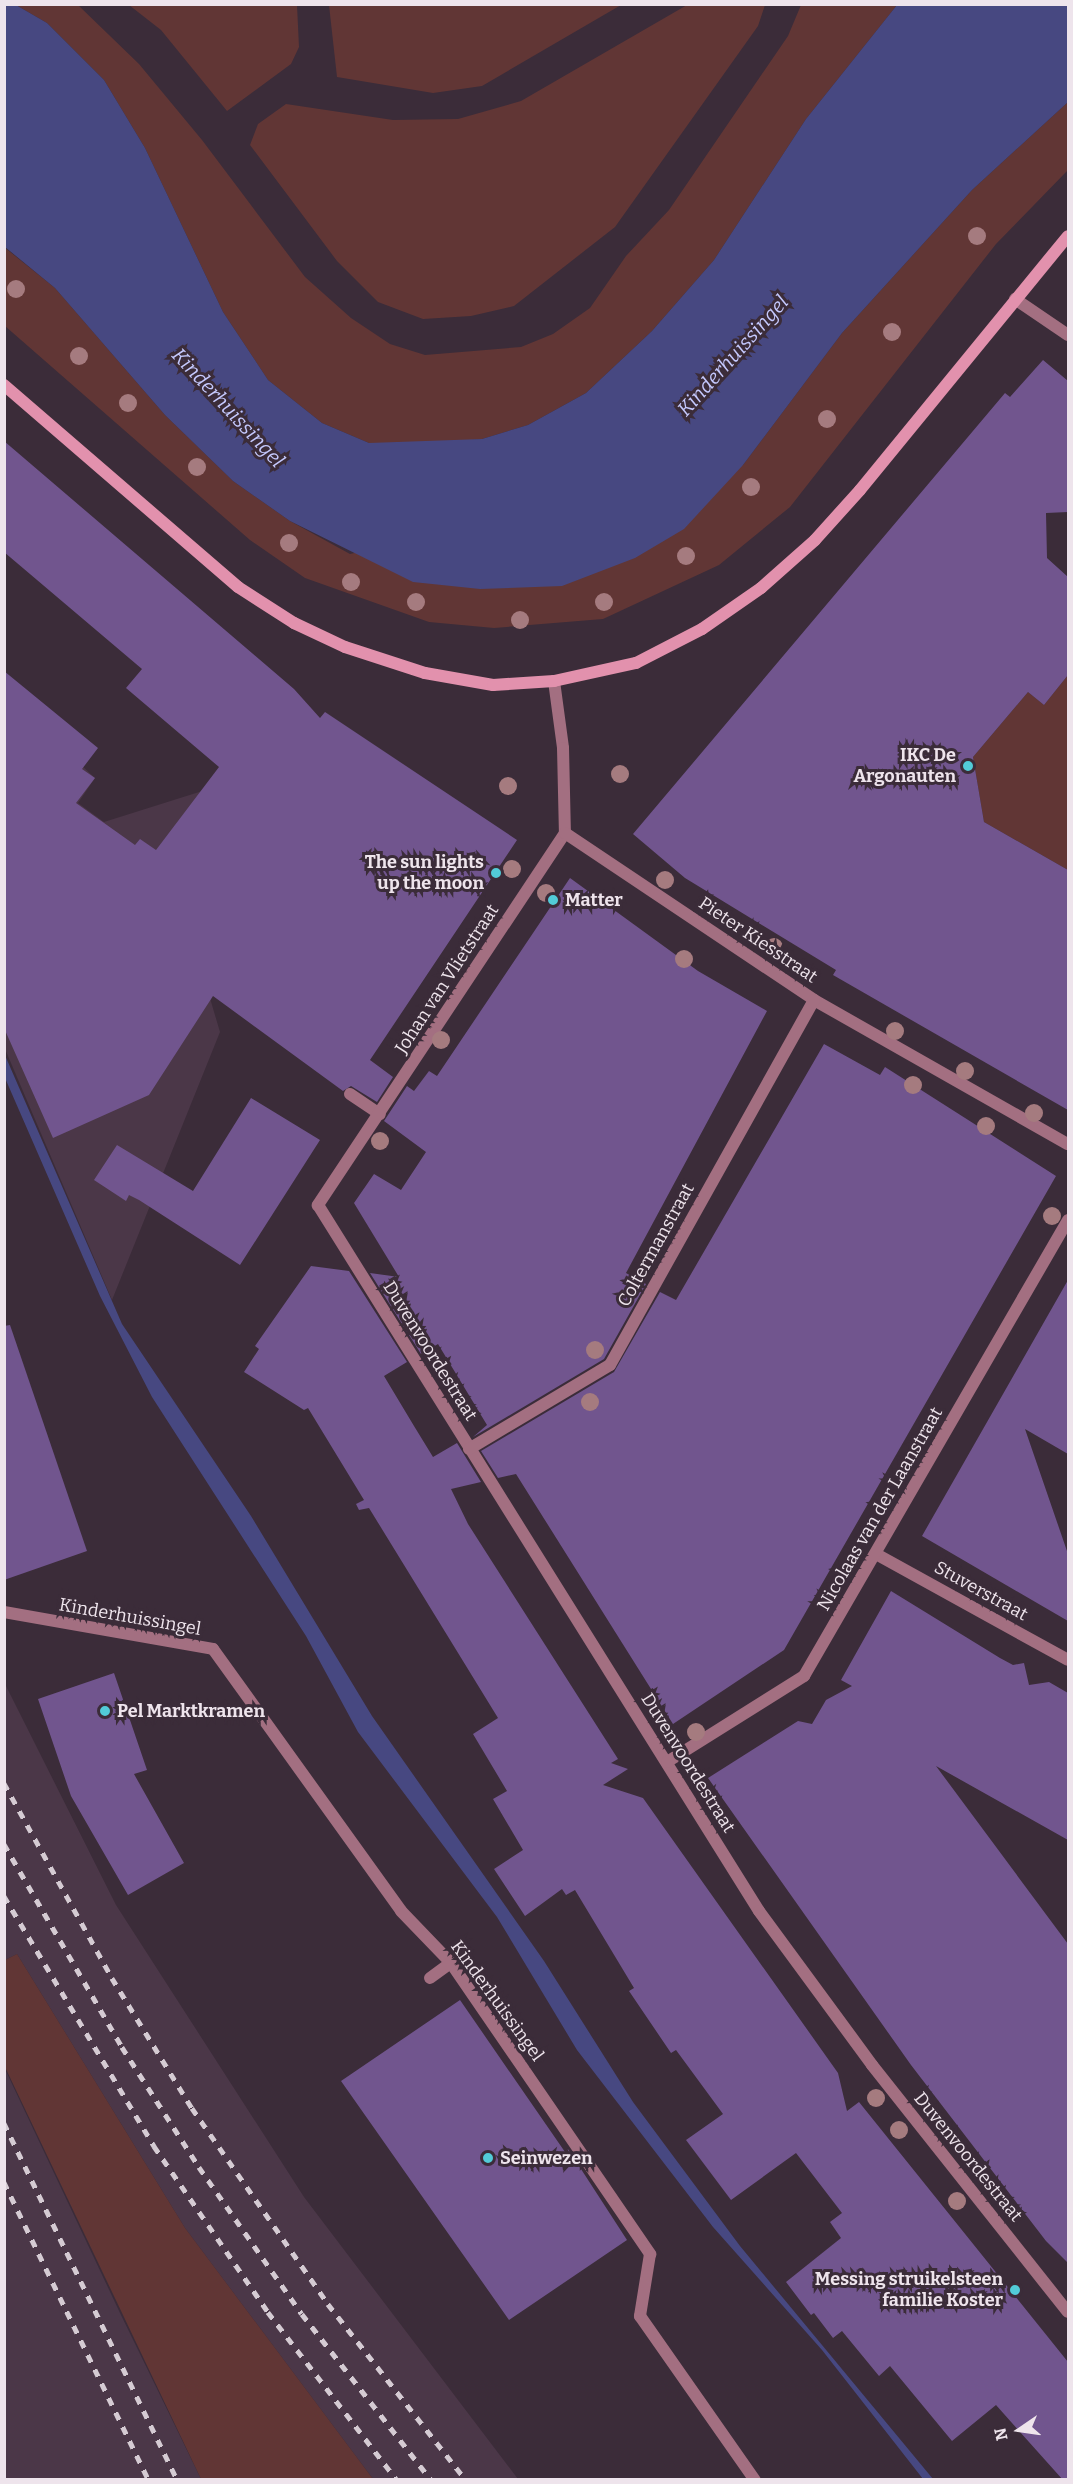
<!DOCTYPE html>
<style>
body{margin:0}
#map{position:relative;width:1073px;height:2484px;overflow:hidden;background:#3b2c39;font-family:Bitter,serif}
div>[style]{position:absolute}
.built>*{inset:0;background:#4b3748}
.green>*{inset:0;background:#613635}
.water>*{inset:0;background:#474881}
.building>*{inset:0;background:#71558e}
.service>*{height:12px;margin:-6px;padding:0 6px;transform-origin:6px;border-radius:6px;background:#a36f81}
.minor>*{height:12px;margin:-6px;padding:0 6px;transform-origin:6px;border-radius:6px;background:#a36f81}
.secondary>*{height:12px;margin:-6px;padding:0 6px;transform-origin:6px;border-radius:6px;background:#e291ad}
.rail>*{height:4.5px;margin-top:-2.25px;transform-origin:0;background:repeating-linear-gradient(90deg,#d5cbd3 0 8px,transparent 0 16px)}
.trees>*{width:18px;height:18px;margin:-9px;border-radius:50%;background:#a57b7f}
.dots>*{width:16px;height:16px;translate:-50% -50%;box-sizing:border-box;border:3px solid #3b2c39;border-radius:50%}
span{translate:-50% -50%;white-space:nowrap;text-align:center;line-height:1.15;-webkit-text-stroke:6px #3b2c39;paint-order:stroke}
.poi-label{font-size:18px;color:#eee4ec;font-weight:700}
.right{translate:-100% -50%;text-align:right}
.left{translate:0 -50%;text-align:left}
.street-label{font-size:18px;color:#eee4ec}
.water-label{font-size:20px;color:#c5c9fe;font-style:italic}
.frame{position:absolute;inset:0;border:6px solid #eee4ec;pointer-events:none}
.north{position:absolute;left:989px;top:2400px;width:60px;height:60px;-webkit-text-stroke:4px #3b2c39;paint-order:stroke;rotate:257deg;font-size:16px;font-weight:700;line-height:24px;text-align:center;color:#eee4ec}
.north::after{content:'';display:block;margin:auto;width:21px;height:27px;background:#eee4ec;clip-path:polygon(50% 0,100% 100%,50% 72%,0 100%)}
</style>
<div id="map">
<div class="built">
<div style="clip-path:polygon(4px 693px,95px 778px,78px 803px,104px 822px,215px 787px,204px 978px,220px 1032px,112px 1300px,5px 1049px)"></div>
<div style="clip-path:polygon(4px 1682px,116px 1905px,304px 2197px,518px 2479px,373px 2479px,185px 2228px,17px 1954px,5px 1960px)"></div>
<div style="clip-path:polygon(4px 2067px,120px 2313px,201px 2479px,5px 2479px)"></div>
</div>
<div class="green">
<div style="clip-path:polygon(16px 5px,78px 5px,139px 64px,202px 140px,305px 277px,351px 318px,390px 344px,425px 355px,521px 347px,553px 334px,590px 308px,626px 256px,669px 210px,788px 36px,801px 5px,897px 5px,806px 119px,714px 260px,652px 331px,586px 393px,528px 425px,482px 439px,419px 445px,369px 443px,322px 423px,268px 380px,223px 312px,145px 148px,104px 80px,47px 23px)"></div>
<div style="clip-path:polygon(129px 5px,297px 5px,299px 47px,291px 64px,227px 111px,161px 30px)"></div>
<div style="clip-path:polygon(329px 5px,329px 4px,621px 5px,482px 86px,433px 93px,337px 77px)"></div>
<div style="clip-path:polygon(687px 5px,765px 5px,758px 26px,615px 227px,514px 306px,471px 316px,423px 319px,378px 302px,337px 261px,250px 145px,258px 124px,286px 104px,393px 120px,458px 119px,521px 101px)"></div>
<div style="clip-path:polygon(1068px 102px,1068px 170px,996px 244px,790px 507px,719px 565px,603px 619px,494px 628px,429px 622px,305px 578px,250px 540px,5px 326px,4px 247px,55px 288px,165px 415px,233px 481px,290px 521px,350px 554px,743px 465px,842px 333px,972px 190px)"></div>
<div style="clip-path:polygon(1068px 675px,1068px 870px,984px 822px,973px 757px,1028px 692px,1044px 705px)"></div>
<div style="clip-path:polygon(17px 1954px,185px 2228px,373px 2479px,201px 2479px,5px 2067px,5px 1960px)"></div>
</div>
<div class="water">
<div style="clip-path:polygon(4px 5px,16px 5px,47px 23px,104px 80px,145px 148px,223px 312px,268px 380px,322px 423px,369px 443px,482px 439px,528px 425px,586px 393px,652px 331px,714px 260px,806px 119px,897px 5px,1068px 5px,1068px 102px,972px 190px,842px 333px,743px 465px,684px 529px,635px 558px,562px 586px,480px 589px,413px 582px,290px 521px,233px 481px,165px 415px,55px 288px,5px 247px)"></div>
<div style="clip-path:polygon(4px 1053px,122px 1324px,251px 1516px,372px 1716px,544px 1961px,633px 2102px,740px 2246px,933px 2479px,923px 2479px,822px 2350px,713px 2227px,577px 2050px,497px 1917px,358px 1732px,306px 1636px,152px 1397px,100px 1296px,5px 1078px)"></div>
</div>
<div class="building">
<div style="clip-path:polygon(1043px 360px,1068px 381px,1068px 512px,1046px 513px,1047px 558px,1068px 577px,1068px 675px,1044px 705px,1028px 692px,973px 757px,984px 822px,1068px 870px,1068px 1110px,833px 975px,836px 970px,685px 878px,633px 834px,1005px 393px,1010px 397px)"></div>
<div style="clip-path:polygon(4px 441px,294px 689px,320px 718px,325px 712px,517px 840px,370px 1060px,393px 1077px,377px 1102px,351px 1086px,343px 1091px,213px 996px,149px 1095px,53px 1138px,4px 1028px,4px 671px,98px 748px,82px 769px,95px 778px,76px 803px,135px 845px,140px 839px,156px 850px,219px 767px,126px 688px,142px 669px,4px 552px)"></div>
<div style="clip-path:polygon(570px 878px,698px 971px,767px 1011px,626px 1273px,646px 1284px,604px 1359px,473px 1437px,487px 1425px,438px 1344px,421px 1354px,370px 1273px,399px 1277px,354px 1203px,374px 1174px,401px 1190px,426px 1152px,384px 1121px,407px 1086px,414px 1091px,429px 1071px,437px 1076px)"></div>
<div style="clip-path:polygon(824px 1044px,880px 1075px,885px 1067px,1056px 1176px,784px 1650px,673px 1724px,516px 1474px,498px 1478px,481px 1451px,614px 1372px,660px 1292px,676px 1300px)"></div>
<div style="clip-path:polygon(251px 1098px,320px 1140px,240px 1265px,139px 1200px,129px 1195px,126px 1201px,94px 1180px,117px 1145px,193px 1191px)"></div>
<div style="clip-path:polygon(311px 1266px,349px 1271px,407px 1362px,384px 1376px,414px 1426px,433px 1457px,457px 1443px,481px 1482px,451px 1489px,468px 1524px,618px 1759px,611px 1763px,628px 1769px,603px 1785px,643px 1798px,838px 2073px,847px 2111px,859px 2102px,1068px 2362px,1068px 2480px,1063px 2480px,996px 2405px,952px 2441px,890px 2366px,879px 2376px,842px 2331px,833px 2338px,814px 2313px,811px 2315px,786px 2282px,841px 2238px,830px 2222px,842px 2213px,796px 2153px,731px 2200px,686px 2140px,723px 2114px,676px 2050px,671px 2053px,629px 1991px,634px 1988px,575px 1890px,566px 1895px,562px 1889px,525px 1916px,494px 1869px,523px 1850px,493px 1799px,507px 1791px,473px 1734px,498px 1718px,369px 1508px,359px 1510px,356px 1504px,364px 1500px,308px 1408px,304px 1410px,244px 1372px,259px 1349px,255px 1346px)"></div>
<div style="clip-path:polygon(1068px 1280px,1068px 1454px,1025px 1429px,1068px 1554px,1068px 1621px,922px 1536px)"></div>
<div style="clip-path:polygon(10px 1325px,87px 1551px,4px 1580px,4px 1326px)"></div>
<div style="clip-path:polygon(891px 1591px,1000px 1658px,1013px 1665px,1024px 1663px,1029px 1685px,1049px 1682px,1068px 1693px,1068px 1840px,936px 1766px,1068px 1944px,1068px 2263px,1046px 2241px,911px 2065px,708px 1778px,798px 1721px,812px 1724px,826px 1700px,852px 1686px,841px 1680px)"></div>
<div style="clip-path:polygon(114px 1673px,147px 1770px,134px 1774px,184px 1863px,128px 1895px,71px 1796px,38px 1699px)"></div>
<div style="clip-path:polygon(460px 2000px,565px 2152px,568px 2149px,627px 2240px,509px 2320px,341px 2081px)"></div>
</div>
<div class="service">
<div style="left:350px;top:1094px;width:36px;rotate:34deg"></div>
<div style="left:4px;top:1612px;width:212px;rotate:10deg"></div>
<div style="left:213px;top:1649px;width:322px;rotate:54.3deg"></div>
<div style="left:401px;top:1911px;width:72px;rotate:46.1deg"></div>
<div style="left:451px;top:1963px;width:353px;rotate:55.6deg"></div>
<div style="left:650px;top:2254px;width:63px;rotate:99.2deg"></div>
<div style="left:640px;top:2316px;width:200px;rotate:55deg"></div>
<div style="left:430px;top:1978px;width:26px;rotate:-36deg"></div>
</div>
<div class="minor">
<div style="left:1015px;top:299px;width:64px;rotate:34.2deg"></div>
<div style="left:554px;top:681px;width:68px;rotate:82.3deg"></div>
<div style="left:563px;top:748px;width:85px;rotate:88.7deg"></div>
<div style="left:565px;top:833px;width:447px;rotate:123.6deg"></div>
<div style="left:318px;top:1205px;width:832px;rotate:58.01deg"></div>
<div style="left:759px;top:1911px;width:191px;rotate:53.7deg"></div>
<div style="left:872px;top:2065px;width:315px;rotate:51.6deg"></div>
<div style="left:565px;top:833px;width:300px;rotate:33.8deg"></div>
<div style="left:814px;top:1000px;width:292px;rotate:29.6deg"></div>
<div style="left:469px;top:1449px;width:164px;rotate:-30.8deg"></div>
<div style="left:610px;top:1365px;width:418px;rotate:-60.8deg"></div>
<div style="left:876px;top:1554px;width:219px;rotate:28.9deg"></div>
<div style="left:667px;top:1762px;width:162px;rotate:-32.1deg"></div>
<div style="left:804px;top:1676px;width:527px;rotate:-59.93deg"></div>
</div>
<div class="secondary">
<div style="left:4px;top:385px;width:309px;rotate:40.8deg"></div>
<div style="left:238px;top:587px;width:67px;rotate:32.7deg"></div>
<div style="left:294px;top:623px;width:56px;rotate:25.2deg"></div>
<div style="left:345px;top:647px;width:84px;rotate:18deg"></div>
<div style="left:425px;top:673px;width:69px;rotate:10deg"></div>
<div style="left:493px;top:685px;width:61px;rotate:-3.8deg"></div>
<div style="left:554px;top:681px;width:84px;rotate:-12.4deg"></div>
<div style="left:636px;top:663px;width:74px;rotate:-27.3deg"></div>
<div style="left:702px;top:629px;width:72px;rotate:-34.8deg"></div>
<div style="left:761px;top:588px;width:72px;rotate:-41.6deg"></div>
<div style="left:815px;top:540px;width:67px;rotate:-48deg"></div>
<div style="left:860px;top:490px;width:328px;rotate:-50.7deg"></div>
</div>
<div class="rail">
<div style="left:4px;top:1783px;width:223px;rotate:61deg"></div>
<div style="left:112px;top:1978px;width:153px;rotate:58.4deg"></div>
<div style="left:192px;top:2108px;width:239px;rotate:55.2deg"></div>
<div style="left:328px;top:2304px;width:224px;rotate:51.9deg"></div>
<div style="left:4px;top:1844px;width:235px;rotate:59.8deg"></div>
<div style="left:122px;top:2047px;width:143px;rotate:57.3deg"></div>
<div style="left:199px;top:2167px;width:179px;rotate:55deg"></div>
<div style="left:302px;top:2314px;width:210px;rotate:52.1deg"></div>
<div style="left:4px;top:1896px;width:292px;rotate:59deg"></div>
<div style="left:154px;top:2146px;width:201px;rotate:55.5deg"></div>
<div style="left:268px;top:2312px;width:212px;rotate:52.5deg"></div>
<div style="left:4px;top:2123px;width:397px;rotate:64.1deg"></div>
<div style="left:4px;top:2182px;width:331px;rotate:64.1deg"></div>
</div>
<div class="trees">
<div style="left:977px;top:236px"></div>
<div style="left:16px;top:289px"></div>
<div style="left:892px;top:332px"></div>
<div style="left:79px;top:356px"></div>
<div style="left:128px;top:403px"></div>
<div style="left:827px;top:419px"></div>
<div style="left:197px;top:467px"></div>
<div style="left:751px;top:487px"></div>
<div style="left:289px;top:543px"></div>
<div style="left:686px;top:556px"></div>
<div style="left:351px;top:582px"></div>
<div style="left:416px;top:602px"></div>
<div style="left:604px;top:602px"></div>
<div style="left:520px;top:620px"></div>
<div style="left:620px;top:774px"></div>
<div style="left:508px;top:786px"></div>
<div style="left:512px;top:869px"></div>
<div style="left:665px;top:880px"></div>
<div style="left:546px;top:893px"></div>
<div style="left:774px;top:947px"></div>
<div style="left:684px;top:959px"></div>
<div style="left:895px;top:1031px"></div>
<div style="left:441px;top:1040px"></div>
<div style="left:965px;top:1071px"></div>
<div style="left:913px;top:1085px"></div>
<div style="left:1034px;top:1113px"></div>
<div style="left:986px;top:1126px"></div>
<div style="left:380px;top:1141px"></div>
<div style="left:1052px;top:1216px"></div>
<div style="left:595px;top:1350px"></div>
<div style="left:590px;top:1402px"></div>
<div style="left:696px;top:1732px"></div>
<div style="left:876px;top:2098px"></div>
<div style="left:899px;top:2130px"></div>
<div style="left:957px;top:2201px"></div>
</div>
<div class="dots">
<div style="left:968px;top:766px;background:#52cbd8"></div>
<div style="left:496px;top:873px;background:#52cbd8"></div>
<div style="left:553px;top:900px;background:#52cbd8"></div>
<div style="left:105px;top:1711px;background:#52cbd8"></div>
<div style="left:488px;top:2158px;background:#52cbd8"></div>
<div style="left:1015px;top:2290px;background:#52cbd8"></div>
</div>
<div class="poi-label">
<span class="right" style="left:956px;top:766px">IKC De<br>Argonauten</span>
<span class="right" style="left:484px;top:873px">The sun lights<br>up the moon</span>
<span class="left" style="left:565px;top:900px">Matter</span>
<span class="left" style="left:117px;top:1711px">Pel Marktkramen</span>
<span class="left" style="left:500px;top:2158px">Seinwezen</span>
<span class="right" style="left:1003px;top:2290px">Messing struikelsteen<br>familie Koster</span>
</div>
<div class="street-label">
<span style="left:758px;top:940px;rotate:34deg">Pieter Kiesstraat</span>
<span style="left:447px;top:979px;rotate:-57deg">Johan van Vlietstraat</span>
<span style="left:656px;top:1245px;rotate:-61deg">Coltermanstraat</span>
<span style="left:430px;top:1351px;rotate:58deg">Duvenvoordestraat</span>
<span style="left:880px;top:1509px;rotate:-60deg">Nicolaas van der Laanstraat</span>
<span style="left:981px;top:1591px;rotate:29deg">Stuverstraat</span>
<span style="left:130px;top:1617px;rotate:10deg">Kinderhuissingel</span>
<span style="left:688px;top:1763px;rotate:58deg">Duvenvoordestraat</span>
<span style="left:497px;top:2001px;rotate:54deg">Kinderhuissingel</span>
<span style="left:968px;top:2157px;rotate:51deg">Duvenvoordestraat</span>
</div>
<div class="water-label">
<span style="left:733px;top:356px;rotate:-48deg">Kinderhuissingel</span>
<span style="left:228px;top:408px;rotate:47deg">Kinderhuissingel</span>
</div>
<div class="frame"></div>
<div class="north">N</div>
</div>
